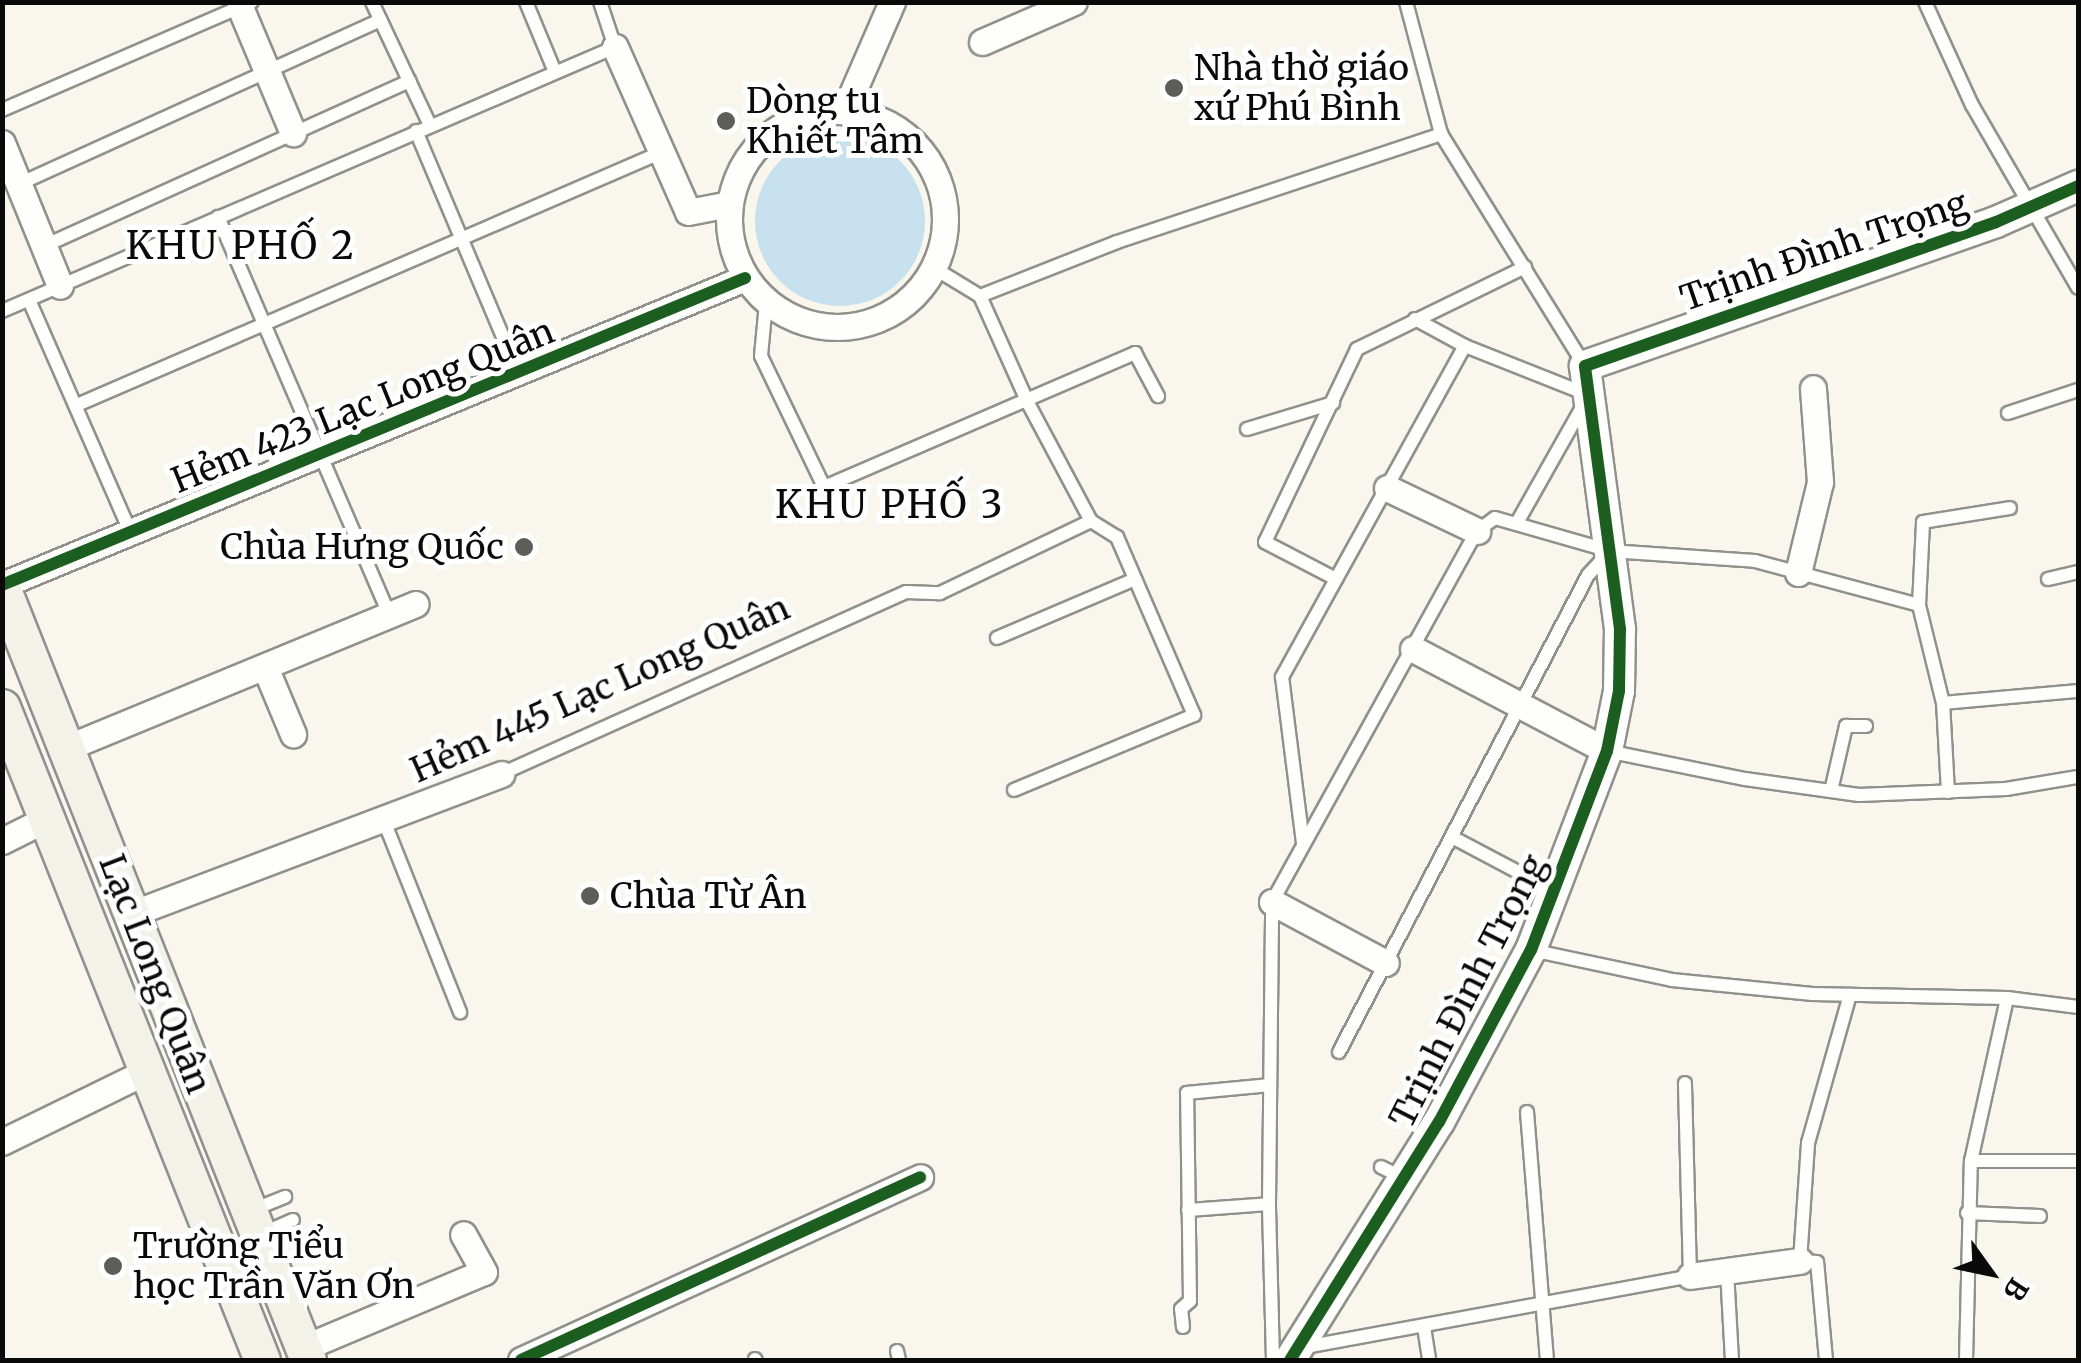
<!DOCTYPE html>
<meta charset="utf-8">
<style>
body{margin:0}
#map{position:relative;width:2081px;height:1363px;overflow:hidden;background:#f8f6ed;font-family:Merriweather,serif}
div>[style]{position:absolute}
.water>*{inset:0;background:#c7e0ee}
.round{border-radius:50%}
.roads{filter:drop-shadow(2px 0 #91908c) drop-shadow(-2px 0 #91908c) drop-shadow(0 2px #91908c) drop-shadow(0 -2px #91908c)}
.service>*{height:12px;margin:-6px;padding:0 6px;transform-origin:6px;border-radius:6px;background:#fefefc}
.minor>*{height:25px;margin:-12.5px;padding:0 12.5px;transform-origin:12.5px;border-radius:12.5px;background:#fefefc}
.minor>.ring{margin:-12.5px;padding:0;box-sizing:content-box;background:none;border:25px solid #fefefc;border-radius:50%}
.tertiary>*{height:30px;margin:-15px;padding:0 15px;transform-origin:15px;border-radius:15px;background:#fefefc}
.secondary>*{height:35px;margin:-17.5px;padding:0 17.5px;transform-origin:17.5px;border-radius:17.5px;background:#f2f2e8}
.cycleway>*{height:12px;margin:-6px;padding:0 6px;transform-origin:6px;border-radius:6px;background:#1b5e20}
.dots>*{width:28px;height:28px;translate:-50% -50%;box-sizing:border-box;border:5px solid #fff;border-radius:50%}
span{translate:-50% -50%;white-space:nowrap;text-align:center;line-height:1.15;-webkit-text-stroke:10px #fff;paint-order:stroke}
.poi-label{font-size:35px;color:#0a0a0a}
.left{translate:0 -50%;text-align:left}
.right{translate:-100% -50%;text-align:right}
.street-label{font-size:35px;color:#0a0a0a}
.neighbourhood-label{font-size:38px;color:#0a0a0a;letter-spacing:2.5px}
.frame{position:absolute;inset:0;border:5px solid #0a0a0a;pointer-events:none}
.north{position:absolute;left:1941px;top:1223px;width:100px;height:100px;-webkit-text-stroke:8px #fff;paint-order:stroke;rotate:123deg;font-size:28px;font-weight:700;line-height:40px;text-align:center;color:#0a0a0a}
.north::after{content:'';display:block;margin:auto;width:35px;height:45px;background:#0a0a0a;clip-path:polygon(50% 0,100% 100%,50% 72%,0 100%)}
</style>
<div id="map">
<div class="water">
<div class="round" style="left:755px;top:136px;width:170px;height:170px"></div>
</div>
<div class="roads">
<div class="service">
<div style="left:372px;top:2px;width:136px;rotate:64.8deg"></div>
<div style="left:526px;top:2px;width:76px;rotate:67.5deg"></div>
<div style="left:1406px;top:2px;width:137px;rotate:75.1deg"></div>
<div style="left:1441px;top:134px;width:273px;rotate:58.2deg"></div>
<div style="left:1925px;top:2px;width:113px;rotate:65.5deg"></div>
<div style="left:1972px;top:105px;width:211px;rotate:59.9deg"></div>
<div style="left:2px;top:110px;width:272px;rotate:-23.4deg"></div>
<div style="left:416px;top:131px;width:263px;rotate:67.1deg"></div>
<div style="left:19px;top:184px;width:397px;rotate:-24.4deg"></div>
<div style="left:218px;top:217px;width:433px;rotate:66.7deg"></div>
<div style="left:44px;top:246px;width:401px;rotate:-24.3deg"></div>
<div style="left:934px;top:268px;width:54px;rotate:31.3deg"></div>
<div style="left:980px;top:296px;width:147px;rotate:-21.5deg"></div>
<div style="left:1117px;top:242px;width:342px;rotate:-18.4deg"></div>
<div style="left:980px;top:296px;width:117px;rotate:65.8deg"></div>
<div style="left:1028px;top:403px;width:134px;rotate:61.9deg"></div>
<div style="left:1091px;top:521px;width:31px;rotate:32deg"></div>
<div style="left:1117px;top:537px;width:194px;rotate:66.6deg"></div>
<div style="left:1194px;top:715px;width:195px;rotate:157.4deg"></div>
<div style="left:29px;top:300px;width:255px;rotate:66.4deg"></div>
<div style="left:766px;top:303px;width:53px;rotate:95.4deg"></div>
<div style="left:761px;top:356px;width:145px;rotate:64.3deg"></div>
<div style="left:824px;top:487px;width:339px;rotate:-23.3deg"></div>
<div style="left:1135px;top:353px;width:49px;rotate:61.9deg"></div>
<div style="left:2px;top:311px;width:667px;rotate:-23.3deg"></div>
<div style="left:615px;top:47px;width:47px;rotate:-108.4deg"></div>
<div style="left:1415px;top:319px;width:57px;rotate:28.4deg"></div>
<div style="left:1465px;top:346px;width:133px;rotate:21.6deg"></div>
<div style="left:1589px;top:395px;width:147px;rotate:119.4deg"></div>
<div style="left:77px;top:405px;width:637px;rotate:-23.39deg"></div>
<div style="left:2008px;top:413px;width:74px;rotate:-18.2deg"></div>
<div style="left:1247px;top:429px;width:90px;rotate:-16.8deg"></div>
<div style="left:1336px;top:579px;width:80px;rotate:-152.5deg"></div>
<div style="left:1265px;top:542px;width:214px;rotate:-64.5deg"></div>
<div style="left:1357px;top:349px;width:187px;rotate:-26deg"></div>
<div style="left:2048px;top:579px;width:31px;rotate:-13deg"></div>
<div style="left:997px;top:638px;width:150px;rotate:-23.1deg"></div>
<div style="left:1943px;top:703px;width:136px;rotate:-5.1deg"></div>
<div style="left:1607px;top:751px;width:141px;rotate:11.5deg"></div>
<div style="left:1745px;top:779px;width:115px;rotate:8deg"></div>
<div style="left:1859px;top:795px;width:147px;rotate:-2.3deg"></div>
<div style="left:2006px;top:789px;width:73px;rotate:-9.5deg"></div>
<div style="left:501px;top:774px;width:444px;rotate:-24.2deg"></div>
<div style="left:906px;top:592px;width:34px;rotate:2deg"></div>
<div style="left:940px;top:593px;width:167px;rotate:-25.5deg"></div>
<div style="left:1831px;top:791px;width:67px;rotate:-77deg"></div>
<div style="left:1846px;top:726px;width:20px"></div>
<div style="left:1948px;top:792px;width:89px;rotate:-93.2deg"></div>
<div style="left:1943px;top:703px;width:101px;rotate:-103.8deg"></div>
<div style="left:1919px;top:605px;width:83px;rotate:-87.2deg"></div>
<div style="left:1923px;top:522px;width:88px;rotate:-9.1deg"></div>
<div style="left:384px;top:821px;width:206px;rotate:68.3deg"></div>
<div style="left:1452px;top:837px;width:115px;rotate:27.9deg"></div>
<div style="left:1303px;top:843px;width:167px;rotate:-97.2deg"></div>
<div style="left:1282px;top:677px;width:378px;rotate:-61.1deg"></div>
<div style="left:1531px;top:950px;width:144px;rotate:12deg"></div>
<div style="left:1672px;top:980px;width:141px;rotate:5.7deg"></div>
<div style="left:1812px;top:994px;width:195px;rotate:1.2deg"></div>
<div style="left:2007px;top:998px;width:72px;rotate:7.2deg"></div>
<div style="left:1339px;top:1052px;width:538px;rotate:-62.43deg"></div>
<div style="left:1588px;top:575px;width:25px;rotate:-47deg"></div>
<div style="left:1527px;top:1112px;width:249px;rotate:85.4deg"></div>
<div style="left:1971px;top:1161px;width:107px"></div>
<div style="left:1381px;top:1167px;width:25px;rotate:26deg"></div>
<div style="left:1188px;top:1210px;width:81px;rotate:-4.2deg"></div>
<div style="left:250px;top:1211px;width:38px;rotate:-22deg"></div>
<div style="left:1967px;top:1213px;width:73px;rotate:2.4deg"></div>
<div style="left:259px;top:1235px;width:37px;rotate:-24deg"></div>
<div style="left:1727px;top:1271px;width:89px;rotate:86.8deg"></div>
<div style="left:1183px;top:1327px;width:18px;rotate:-96deg"></div>
<div style="left:1181px;top:1309px;width:12px;rotate:-42deg"></div>
<div style="left:1190px;top:1301px;width:208px;rotate:-90.8deg"></div>
<div style="left:1187px;top:1093px;width:83px;rotate:-5.5deg"></div>
<div style="left:1424px;top:1327px;width:33px;rotate:81deg"></div>
<div style="left:1305px;top:1347px;width:391px;rotate:-10.4deg"></div>
<div style="left:1690px;top:1276px;width:193px;rotate:-91.5deg"></div>
<div style="left:897px;top:1351px;width:9px;rotate:77deg"></div>
<div style="left:755px;top:1359px;width:1px;rotate:45deg"></div>
<div style="left:1273px;top:1360px;width:156px;rotate:-91.5deg"></div>
<div style="left:1269px;top:1204px;width:302px;rotate:-89.4deg"></div>
<div style="left:1272px;top:902px;width:424px;rotate:-61.1deg"></div>
<div style="left:1477px;top:531px;width:22px;rotate:-36deg"></div>
<div style="left:1495px;top:518px;width:120px;rotate:16deg"></div>
<div style="left:1610px;top:551px;width:145px;rotate:3.9deg"></div>
<div style="left:1755px;top:561px;width:170px;rotate:15deg"></div>
<div style="left:1826px;top:1360px;width:98px;rotate:-95.2deg"></div>
<div style="left:1817px;top:1262px;width:17px;rotate:-177deg"></div>
<div style="left:1800px;top:1261px;width:118px;rotate:-86.1deg"></div>
<div style="left:1808px;top:1143px;width:154px;rotate:-74.2deg"></div>
<div style="left:1966px;top:1360px;width:199px;rotate:-88.6deg"></div>
<div style="left:1971px;top:1161px;width:167px;rotate:-77.5deg"></div>
</div>
<div class="minor">
<div style="left:240px;top:7px;width:137px;rotate:67.2deg"></div>
<div style="left:982px;top:42px;width:100px;rotate:-23.5deg"></div>
<div style="left:615px;top:47px;width:180px;rotate:66.1deg"></div>
<div style="left:688px;top:212px;width:42px;rotate:-11deg"></div>
<div style="left:845px;top:110px;width:118px;rotate:-66.5deg"></div>
<div class="ring" style="left:729px;top:111px;width:191px;height:191px"></div>
<div style="left:2px;top:143px;width:154px;rotate:67.9deg"></div>
<div style="left:1387px;top:488px;width:100px;rotate:25.5deg"></div>
<div style="left:1798px;top:573px;width:94px;rotate:-76.4deg"></div>
<div style="left:1820px;top:482px;width:94px;rotate:-94.3deg"></div>
<div style="left:2px;top:585px;width:804px;rotate:-22.45deg"></div>
<div style="left:1413px;top:649px;width:219px;rotate:27.7deg"></div>
<div style="left:265px;top:667px;width:73px;rotate:67.3deg"></div>
<div style="left:66px;top:748px;width:378px;rotate:-22.4deg"></div>
<div style="left:2px;top:841px;width:51px;rotate:-26.6deg"></div>
<div style="left:1272px;top:902px;width:129px;rotate:28.2deg"></div>
<div style="left:131px;top:914px;width:396px;rotate:-20.7deg"></div>
<div style="left:2px;top:1142px;width:164px;rotate:-26.1deg"></div>
<div style="left:1690px;top:1276px;width:111px;rotate:-7.8deg"></div>
<div style="left:303px;top:1348px;width:196px;rotate:-22.8deg"></div>
<div style="left:484px;top:1272px;width:43px;rotate:-118.9deg"></div>
<div style="left:521px;top:1360px;width:439px;rotate:-24.6deg"></div>
</div>
<div class="tertiary">
<div style="left:1290px;top:1360px;width:281px;rotate:-58deg"></div>
<div style="left:1439px;top:1122px;width:195px;rotate:-61.9deg"></div>
<div style="left:1531px;top:950px;width:213px;rotate:-69.1deg"></div>
<div style="left:1607px;top:751px;width:61px;rotate:-78.7deg"></div>
<div style="left:1619px;top:691px;width:62px;rotate:-89.1deg"></div>
<div style="left:1620px;top:629px;width:265px;rotate:-97.6deg"></div>
<div style="left:1585px;top:366px;width:435px;rotate:-19.3deg"></div>
<div style="left:1996px;top:222px;width:90px;rotate:-23.7deg"></div>
</div>
<div class="secondary">
<div style="left:2px;top:587px;width:831px;rotate:68.4deg"></div>
<div style="left:2px;top:707px;width:703px;rotate:68.29deg"></div>
</div>
</div>
<div class="cycleway">
<div style="left:2px;top:585px;width:804px;rotate:-22.45deg"></div>
<div style="left:521px;top:1360px;width:439px;rotate:-24.6deg"></div>
<div style="left:1290px;top:1360px;width:281px;rotate:-58deg"></div>
<div style="left:1439px;top:1122px;width:195px;rotate:-61.9deg"></div>
<div style="left:1531px;top:950px;width:213px;rotate:-69.1deg"></div>
<div style="left:1607px;top:751px;width:61px;rotate:-78.7deg"></div>
<div style="left:1619px;top:691px;width:62px;rotate:-89.1deg"></div>
<div style="left:1620px;top:629px;width:265px;rotate:-97.6deg"></div>
<div style="left:1585px;top:366px;width:435px;rotate:-19.3deg"></div>
<div style="left:1996px;top:222px;width:90px;rotate:-23.7deg"></div>
</div>
<div class="dots">
<div style="left:1174px;top:88px;background:#5d5d59"></div>
<div style="left:726px;top:121px;background:#5d5d59"></div>
<div style="left:524px;top:547px;background:#5d5d59"></div>
<div style="left:590px;top:896px;background:#5d5d59"></div>
<div style="left:113px;top:1266px;background:#5d5d59"></div>
</div>
<div class="poi-label">
<span class="left" style="left:1194px;top:88px">Nhà thờ giáo<br>xứ Phú Bình</span>
<span class="left" style="left:746px;top:121px">Dòng tu<br>Khiết Tâm</span>
<span class="right" style="left:504px;top:547px">Chùa Hưng Quốc</span>
<span class="left" style="left:610px;top:896px">Chùa Từ Ân</span>
<span class="left" style="left:133px;top:1266px">Trường Tiểu<br>học Trần Văn Ơn</span>
</div>
<div class="street-label">
<span style="left:1824px;top:251px;rotate:-19deg">Trịnh Đình Trọng</span>
<span style="left:363px;top:406px;rotate:-22deg">Hẻm 423 Lạc Long Quân</span>
<span style="left:600px;top:689px;rotate:-24deg">Hẻm 445 Lạc Long Quân</span>
<span style="left:155px;top:974px;rotate:69deg">Lạc Long Quân</span>
<span style="left:1468px;top:991px;rotate:-63deg">Trịnh Đình Trọng</span>
</div>
<div class="neighbourhood-label">
<span style="left:241px;top:246px">KHU PHỐ 2</span>
<span style="left:890px;top:505px">KHU PHỐ 3</span>
</div>
<div class="frame"></div>
<div class="north">B</div>
</div>
